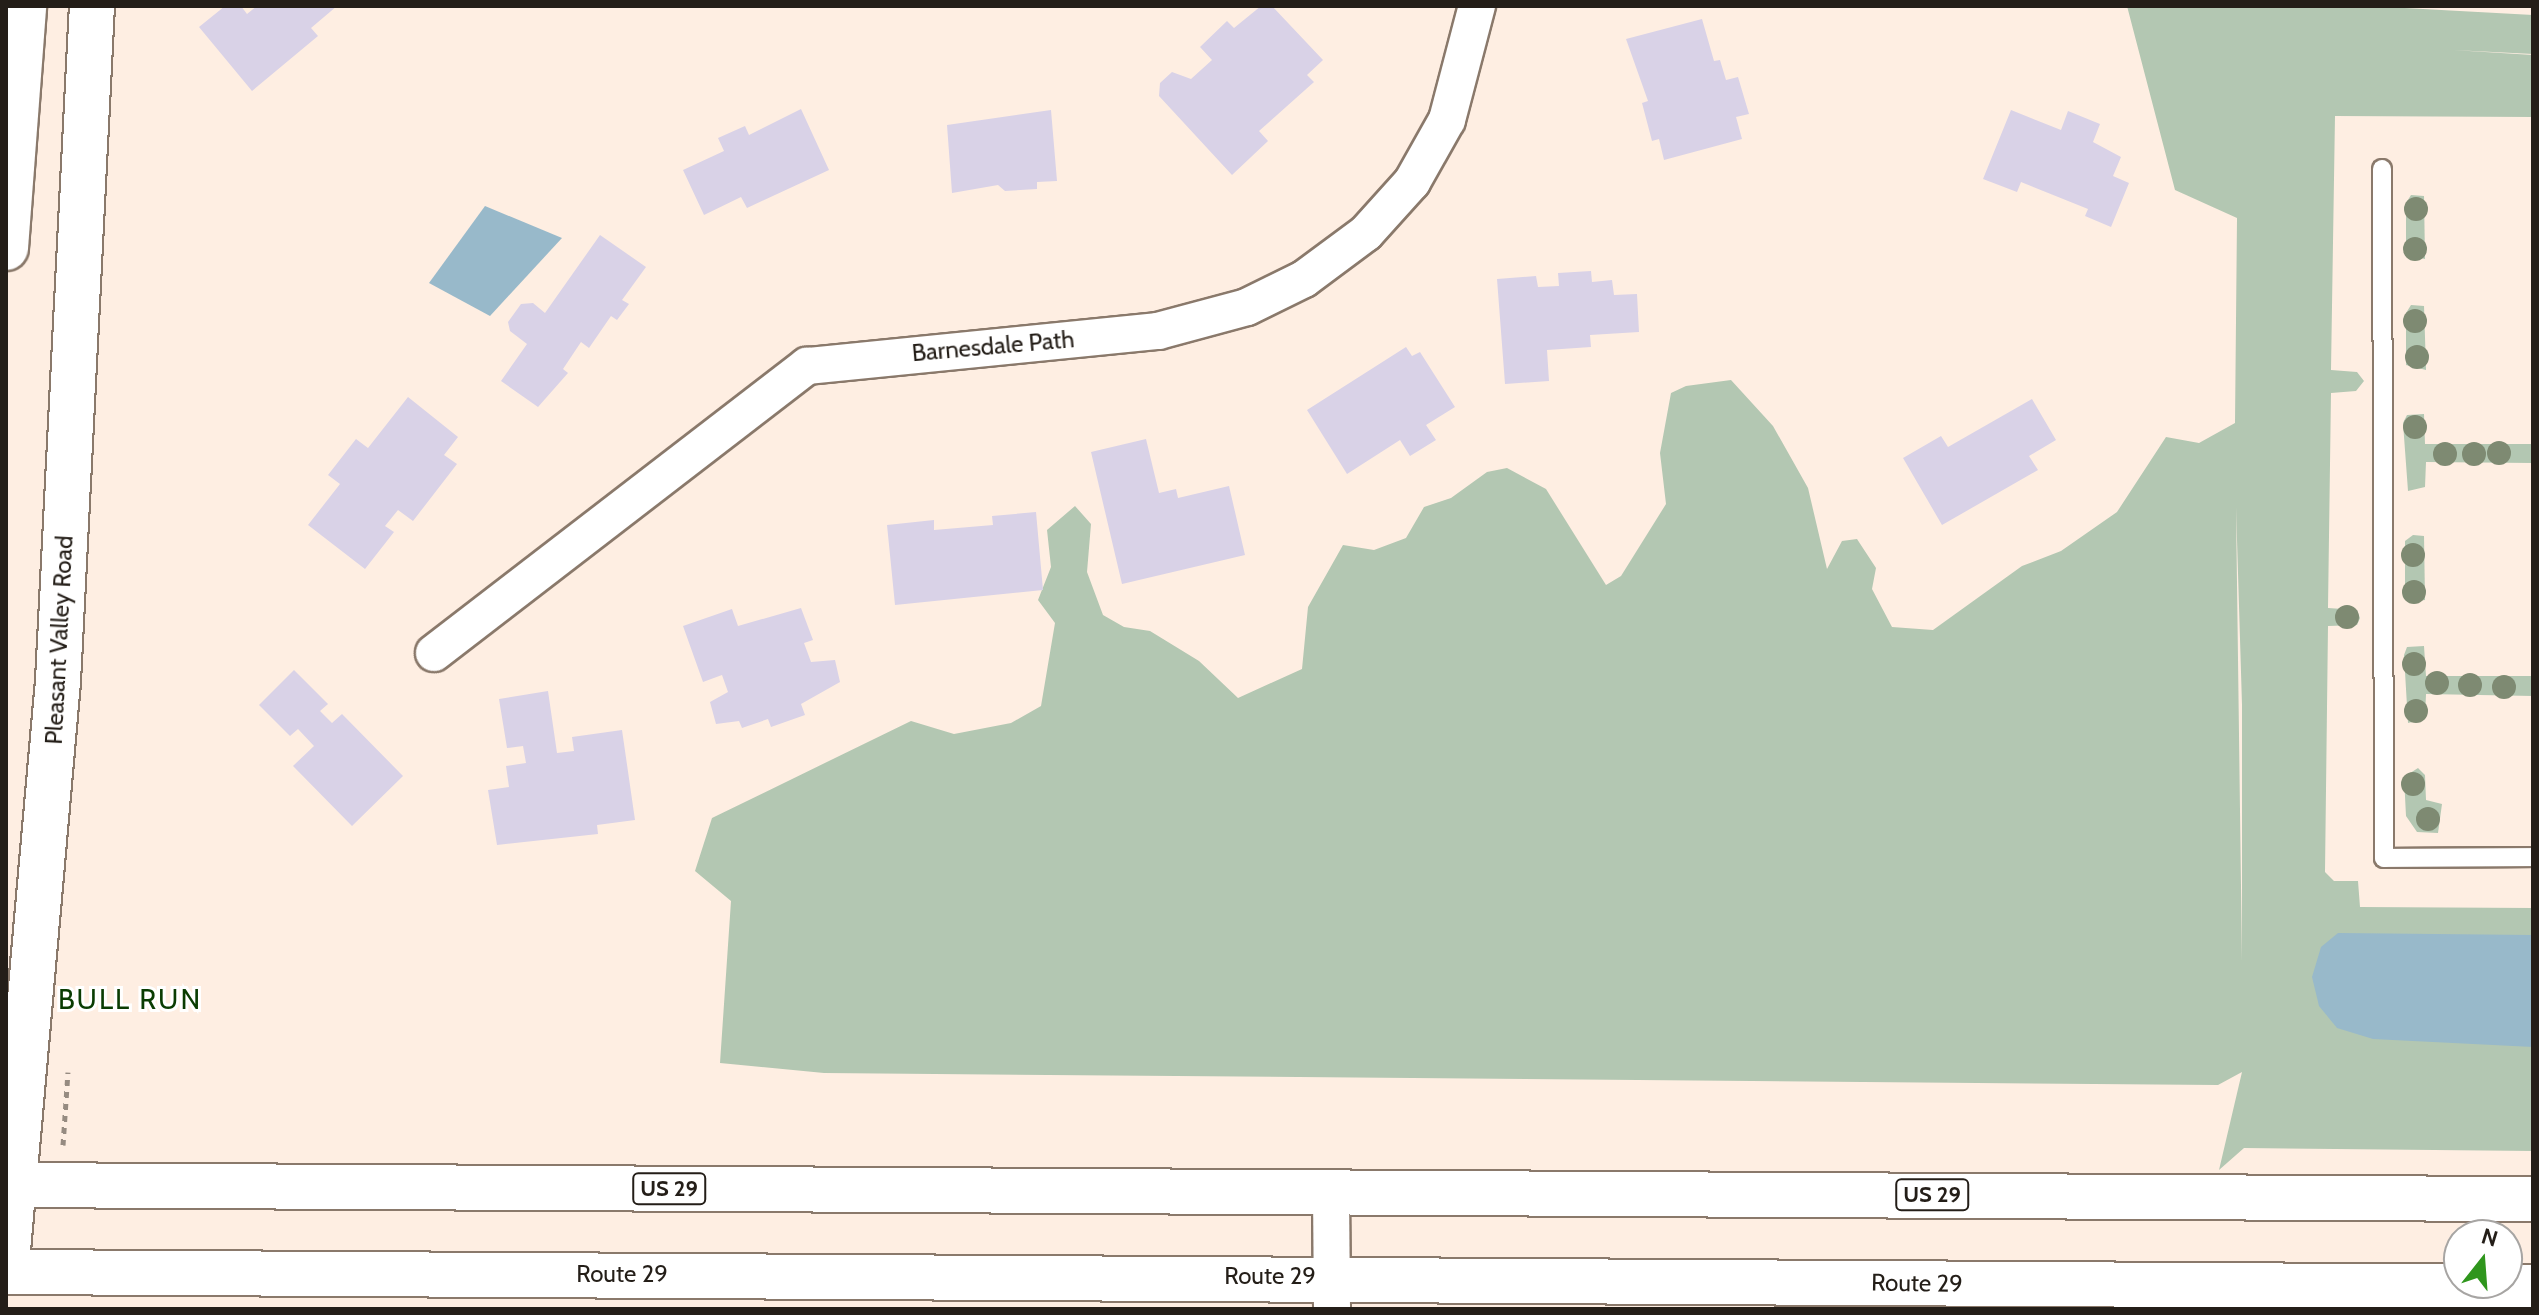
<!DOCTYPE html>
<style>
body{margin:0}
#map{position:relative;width:2539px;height:1315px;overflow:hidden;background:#feeee2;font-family:Cabin,sans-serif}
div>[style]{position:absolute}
.green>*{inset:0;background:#b3c7b2}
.water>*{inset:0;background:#98b9ca}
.building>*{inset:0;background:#d9d2e7}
.path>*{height:5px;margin-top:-2.5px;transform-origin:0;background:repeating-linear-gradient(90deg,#968b81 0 6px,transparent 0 12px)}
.roads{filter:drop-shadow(2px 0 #8a796b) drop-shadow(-2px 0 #8a796b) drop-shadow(0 2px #8a796b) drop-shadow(0 -2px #8a796b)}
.lane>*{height:18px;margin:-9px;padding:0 9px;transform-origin:9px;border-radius:9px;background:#fff}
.street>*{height:36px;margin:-18px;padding:0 18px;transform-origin:18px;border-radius:18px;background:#fff}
.secondary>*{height:44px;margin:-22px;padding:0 22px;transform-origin:22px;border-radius:22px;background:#fff}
.primary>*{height:44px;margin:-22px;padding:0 22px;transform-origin:22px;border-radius:22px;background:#fff}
.trees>*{width:24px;height:24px;margin:-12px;border-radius:50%;background:#7e8a72}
span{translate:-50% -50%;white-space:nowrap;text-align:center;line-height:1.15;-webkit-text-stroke:6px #fff;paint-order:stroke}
.shield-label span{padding:2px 6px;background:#fff;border:2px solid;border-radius:6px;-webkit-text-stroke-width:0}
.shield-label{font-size:22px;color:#241e18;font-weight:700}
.street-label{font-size:24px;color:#241e18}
.quarter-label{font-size:28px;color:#0a3c02;letter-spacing:2px}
.frame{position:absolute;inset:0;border:8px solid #241e18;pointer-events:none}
.north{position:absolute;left:2443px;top:1219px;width:80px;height:80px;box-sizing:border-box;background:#fff;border:2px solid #a7a5a3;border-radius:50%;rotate:17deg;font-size:22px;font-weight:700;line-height:32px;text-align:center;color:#241e18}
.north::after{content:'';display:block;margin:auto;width:28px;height:36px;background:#2f961d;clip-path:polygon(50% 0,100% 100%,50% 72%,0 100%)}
</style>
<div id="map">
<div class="green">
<div style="clip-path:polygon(evenodd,2127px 6px,2368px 6px,2533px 15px,2533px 54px,2453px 50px,2533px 55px,2533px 117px,2335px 116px,2331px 370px,2357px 372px,2364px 381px,2356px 391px,2331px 393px,2328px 608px,2357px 610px,2360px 618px,2357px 625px,2328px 626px,2325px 872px,2334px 881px,2358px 881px,2360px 907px,2533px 908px,2533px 1151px,2244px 1148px,2219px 1170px,2242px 1072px,2218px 1085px,824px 1073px,720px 1063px,731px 901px,695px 871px,712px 818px,911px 721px,954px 734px,1011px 723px,1041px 706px,1055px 623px,1038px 600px,1051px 567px,1047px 530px,1075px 506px,1091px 524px,1087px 572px,1103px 615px,1124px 627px,1150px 631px,1199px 661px,1238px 698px,1302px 669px,1308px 607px,1343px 545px,1374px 550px,1406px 538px,1424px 507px,1451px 498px,1487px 472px,1507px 468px,1546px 489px,1606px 585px,1621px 576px,1666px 504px,1660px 453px,1671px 393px,1686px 386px,1731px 380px,1773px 426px,1808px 488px,1827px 569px,1842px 541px,1857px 539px,1876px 568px,1872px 589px,1892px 627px,1933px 630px,2022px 566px,2061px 551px,2117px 512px,2166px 437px,2199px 443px,2235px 423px,2237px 218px,2175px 190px,2127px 6px,2236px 507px,2242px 705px,2242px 963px,2242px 962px,2236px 507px)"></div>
<div style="clip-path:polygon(2411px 195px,2424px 196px,2425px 259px,2406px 255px,2406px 203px)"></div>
<div style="clip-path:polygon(2411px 305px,2424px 306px,2426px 370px,2406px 365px,2406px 313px)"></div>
<div style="clip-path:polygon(2424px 414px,2425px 444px,2533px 444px,2533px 463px,2426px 462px,2425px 487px,2408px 491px,2403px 423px,2407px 415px)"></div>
<div style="clip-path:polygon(2413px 535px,2424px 536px,2425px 600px,2417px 601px,2405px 594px,2405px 541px)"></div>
<div style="clip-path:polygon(2424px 646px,2426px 676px,2533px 676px,2533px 696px,2426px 694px,2425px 719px,2408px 723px,2404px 655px,2407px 647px)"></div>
<div style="clip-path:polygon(2418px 768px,2425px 775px,2426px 800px,2442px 804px,2438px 833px,2417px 832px,2406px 816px,2404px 777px)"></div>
</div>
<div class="water">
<div style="clip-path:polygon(485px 206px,562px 238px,490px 316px,429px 283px)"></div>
<div style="clip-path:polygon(2338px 933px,2533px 935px,2533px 1047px,2373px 1039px,2337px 1028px,2319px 1006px,2312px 977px,2321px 947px)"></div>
</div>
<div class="building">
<div style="clip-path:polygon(225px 6px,241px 6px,247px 14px,257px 6px,337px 6px,311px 28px,318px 36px,252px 91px,199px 27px)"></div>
<div style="clip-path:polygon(1261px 6px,1272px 6px,1323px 60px,1307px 75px,1314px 82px,1259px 131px,1268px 141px,1232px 175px,1159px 96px,1160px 83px,1172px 72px,1191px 79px,1212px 60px,1200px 47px,1227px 21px,1234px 28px)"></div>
<div style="clip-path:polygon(1702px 19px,1714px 61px,1720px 60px,1726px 80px,1738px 77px,1749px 114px,1736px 117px,1742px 139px,1664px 160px,1659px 139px,1652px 141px,1642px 103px,1648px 101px,1626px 39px)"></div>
<div style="clip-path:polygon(801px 109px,829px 170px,747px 208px,741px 197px,704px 215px,683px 170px,724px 151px,718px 138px,745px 126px,749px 135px)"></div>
<div style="clip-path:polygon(1051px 110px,1057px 181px,1037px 182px,1037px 189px,1005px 191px,998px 185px,952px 193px,947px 125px)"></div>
<div style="clip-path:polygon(2011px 110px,2061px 130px,2068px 111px,2100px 124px,2093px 142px,2121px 157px,2113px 176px,2129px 183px,2111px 227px,2085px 216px,2088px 209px,2021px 182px,2017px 192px,1983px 179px)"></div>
<div style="clip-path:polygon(600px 235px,646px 267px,622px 300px,629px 304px,617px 320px,611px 316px,589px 348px,581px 342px,563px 369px,568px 373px,538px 407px,501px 381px,527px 344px,510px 331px,508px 322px,521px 304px,533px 303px,545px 313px)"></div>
<div style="clip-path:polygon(1591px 271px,1592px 282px,1612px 280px,1614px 295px,1637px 294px,1639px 332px,1590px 335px,1591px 347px,1547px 350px,1549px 381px,1505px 384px,1497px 279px,1536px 276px,1538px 287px,1559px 286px,1558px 273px)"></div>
<div style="clip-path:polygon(1406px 347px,1412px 356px,1420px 352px,1455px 407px,1426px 425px,1436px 440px,1410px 456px,1400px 440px,1347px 474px,1307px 410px)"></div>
<div style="clip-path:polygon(408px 397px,458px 437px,444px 455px,457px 464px,413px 521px,398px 510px,385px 526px,394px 532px,365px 569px,308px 525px,340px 484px,328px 475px,356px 439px,368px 448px)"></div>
<div style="clip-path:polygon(2032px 399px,2056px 440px,2029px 456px,2038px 470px,1942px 525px,1903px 458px,1941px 436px,1948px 447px)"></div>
<div style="clip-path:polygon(1146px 439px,1159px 493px,1176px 489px,1178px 498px,1229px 486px,1245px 555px,1122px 584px,1091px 452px)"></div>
<div style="clip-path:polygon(1036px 512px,1043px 590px,895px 605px,887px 525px,934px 520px,934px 530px,993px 525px,992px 516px)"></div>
<div style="clip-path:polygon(801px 608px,813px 640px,804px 643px,811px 662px,835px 660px,840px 682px,801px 704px,805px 715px,771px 727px,768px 719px,742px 728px,739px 721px,716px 724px,710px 702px,728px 692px,722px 675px,703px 682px,683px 626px,732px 609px,738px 626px)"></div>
<div style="clip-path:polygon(294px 670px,328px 704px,320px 711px,332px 723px,342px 714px,403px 776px,352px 826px,293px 766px,314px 746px,298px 729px,290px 736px,259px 705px)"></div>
<div style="clip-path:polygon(548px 691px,557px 753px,574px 751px,572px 737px,622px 730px,635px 820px,597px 825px,598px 834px,497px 845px,488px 790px,509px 787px,506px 766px,526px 763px,523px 746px,507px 748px,499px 699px)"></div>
</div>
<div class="path">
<div style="left:63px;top:1145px;width:73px;rotate:-86.1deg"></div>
</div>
<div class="roads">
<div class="lane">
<div style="left:2382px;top:169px;width:689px;rotate:89.83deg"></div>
<div style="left:2384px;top:858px;width:149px;rotate:-0.4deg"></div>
</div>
<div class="street">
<div style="left:434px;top:653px;width:471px;rotate:-37.6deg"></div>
<div style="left:807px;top:366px;width:353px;rotate:-5.7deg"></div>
<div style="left:1158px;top:331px;width:92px;rotate:-15.1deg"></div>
<div style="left:1247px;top:307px;width:64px;rotate:-26.2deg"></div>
<div style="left:1304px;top:279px;width:77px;rotate:-36.6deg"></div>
<div style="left:1366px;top:233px;width:69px;rotate:-48deg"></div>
<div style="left:1412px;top:182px;width:71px;rotate:-60.6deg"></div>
<div style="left:1447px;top:120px;width:118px;rotate:-75.3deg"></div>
<div style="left:1331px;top:1192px;width:117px;rotate:89.5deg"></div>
</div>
<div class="secondary">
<div style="left:6px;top:248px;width:243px;rotate:-85.7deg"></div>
<div style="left:6px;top:1272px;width:593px;rotate:-84.97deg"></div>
<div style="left:58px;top:681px;width:676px;rotate:-87.12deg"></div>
</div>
<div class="primary">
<div style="left:6px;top:1185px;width:2527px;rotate:0.32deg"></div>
<div style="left:6px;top:1272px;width:2527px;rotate:0.34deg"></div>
</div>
</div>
<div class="trees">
<div style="left:2416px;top:209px"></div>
<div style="left:2415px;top:249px"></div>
<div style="left:2415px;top:321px"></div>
<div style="left:2417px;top:357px"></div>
<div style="left:2415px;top:427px"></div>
<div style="left:2499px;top:453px"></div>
<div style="left:2445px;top:454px"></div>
<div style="left:2474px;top:454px"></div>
<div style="left:2413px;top:555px"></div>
<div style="left:2414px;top:592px"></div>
<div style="left:2347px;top:617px"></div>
<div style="left:2414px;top:664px"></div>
<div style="left:2437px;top:683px"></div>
<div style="left:2470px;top:685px"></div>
<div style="left:2504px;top:687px"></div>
<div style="left:2416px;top:711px"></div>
<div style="left:2413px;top:784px"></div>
<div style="left:2428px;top:819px"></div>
</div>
<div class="shield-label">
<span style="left:669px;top:1189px">US 29</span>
<span style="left:1932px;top:1195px">US 29</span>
</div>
<div class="street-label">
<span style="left:993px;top:346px;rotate:-5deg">Barnesdale Path</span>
<span style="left:59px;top:640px;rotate:-87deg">Pleasant Valley Road</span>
<span style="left:622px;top:1274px">Route 29</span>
<span style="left:1270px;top:1276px">Route 29</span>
<span style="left:1917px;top:1283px;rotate:1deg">Route 29</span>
</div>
<div class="quarter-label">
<span style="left:130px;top:999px">BULL RUN</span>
</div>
<div class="frame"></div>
<div class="north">N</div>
</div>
